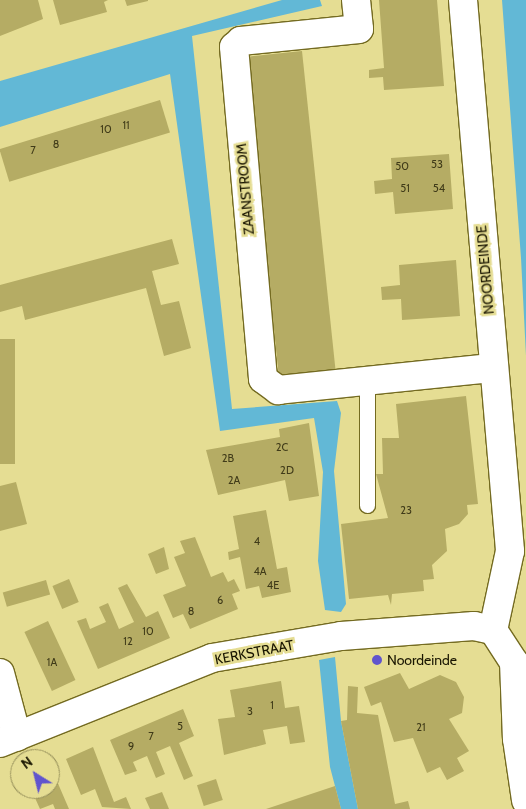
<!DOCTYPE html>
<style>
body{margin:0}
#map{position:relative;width:526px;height:809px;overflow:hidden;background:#e5dd93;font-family:Cabin,sans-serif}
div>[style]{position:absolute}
.water>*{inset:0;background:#62b8d6}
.building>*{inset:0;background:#b5ac64;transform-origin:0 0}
.roads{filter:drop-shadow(1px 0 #746b21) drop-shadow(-1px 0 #746b21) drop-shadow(0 1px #746b21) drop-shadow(0 -1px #746b21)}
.service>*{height:15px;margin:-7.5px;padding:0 7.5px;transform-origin:7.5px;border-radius:7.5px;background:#fff}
.minor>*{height:28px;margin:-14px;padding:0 14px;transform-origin:14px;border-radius:14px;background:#fff}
.tertiary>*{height:28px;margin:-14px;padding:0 14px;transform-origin:14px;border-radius:14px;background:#fff}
.dots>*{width:14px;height:14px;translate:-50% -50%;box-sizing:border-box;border:2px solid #e5dd93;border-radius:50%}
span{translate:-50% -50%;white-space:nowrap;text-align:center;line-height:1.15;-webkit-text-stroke:5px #e5dd93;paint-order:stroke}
.number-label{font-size:11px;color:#403b19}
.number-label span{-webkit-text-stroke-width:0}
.street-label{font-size:14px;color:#191500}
.poi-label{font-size:14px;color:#191500}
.left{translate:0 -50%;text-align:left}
.north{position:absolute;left:10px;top:749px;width:50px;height:50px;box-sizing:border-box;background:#e5dd93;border:1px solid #938d58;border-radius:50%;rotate:324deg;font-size:14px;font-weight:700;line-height:20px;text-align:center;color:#191500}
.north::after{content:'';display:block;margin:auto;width:18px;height:22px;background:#6054cd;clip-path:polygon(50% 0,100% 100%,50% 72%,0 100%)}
</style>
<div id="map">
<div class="water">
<div style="clip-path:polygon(282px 0,320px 0,322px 6px,192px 36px,232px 409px,337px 401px,341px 413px,334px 471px,346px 604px,341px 612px,325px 610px,318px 561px,323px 472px,314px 418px,220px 431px,170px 74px,0 127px,0 81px)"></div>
<div style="clip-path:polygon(502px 0,526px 0,526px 356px,521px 258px)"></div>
<div style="clip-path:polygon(335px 657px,341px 721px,358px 809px,341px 809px,330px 767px,319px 660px)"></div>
</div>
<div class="building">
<div style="clip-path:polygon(0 0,38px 0,43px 19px,0 36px)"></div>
<div style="clip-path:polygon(53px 0,108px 0,104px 2px,107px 12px,60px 25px)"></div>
<div style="clip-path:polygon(125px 0,148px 0,148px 1px,127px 6px)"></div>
<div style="clip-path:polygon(379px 0,437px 0,444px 86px,384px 90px,383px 77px,369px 78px,369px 70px,384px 68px)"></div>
<div style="left:302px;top:51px;width:322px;height:57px;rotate:84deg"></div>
<div style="left:160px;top:100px;width:34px;height:168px;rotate:73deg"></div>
<div style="clip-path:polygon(449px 154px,453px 209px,395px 214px,393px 192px,375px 194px,374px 181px,392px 179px,391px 158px)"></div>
<div style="clip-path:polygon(172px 239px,179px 264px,152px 271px,161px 305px,179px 301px,191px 348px,164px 356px,146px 288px,25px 320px,22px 306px,0 312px,0 285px)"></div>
<div style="clip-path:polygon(456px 260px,460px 316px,402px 320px,401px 299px,382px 300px,381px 287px,400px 285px,399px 265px)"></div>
<div style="left:0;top:339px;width:15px;height:125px"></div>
<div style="clip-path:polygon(466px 396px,478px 504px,467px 505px,468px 514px,459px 524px,445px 529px,447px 551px,432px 565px,434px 579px,423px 580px,424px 591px,392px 594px,391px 605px,388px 595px,349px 599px,341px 524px,388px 518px,376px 474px,383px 474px,382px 438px,399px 438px,396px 404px)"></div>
<div style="clip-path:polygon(309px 423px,319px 496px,289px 501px,285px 480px,218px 495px,206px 450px,280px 437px,279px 429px)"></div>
<div style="clip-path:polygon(16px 482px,27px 524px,0 531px,0 486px)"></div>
<div style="clip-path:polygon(266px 510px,277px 569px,287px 567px,291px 592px,262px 598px,259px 586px,246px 589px,240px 557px,229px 560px,228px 552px,239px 549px,233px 516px)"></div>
<div style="clip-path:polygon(195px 537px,211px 577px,223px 572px,228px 582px,234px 579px,240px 591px,232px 594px,238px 609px,190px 629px,183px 614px,173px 618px,163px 595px,186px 586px,174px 557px,185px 553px,180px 541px)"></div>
<div style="clip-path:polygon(164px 547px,169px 569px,156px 574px,148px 554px)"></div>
<div style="left:69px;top:579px;width:25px;height:18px;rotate:67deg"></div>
<div style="left:46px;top:580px;width:15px;height:45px;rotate:74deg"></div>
<div style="clip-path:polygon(127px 584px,146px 617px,158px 611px,170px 638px,98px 669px,77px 621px,86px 618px,90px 629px,106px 622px,99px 607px,108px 603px,119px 629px,134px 622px,118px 588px)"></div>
<div style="left:48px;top:621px;width:65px;height:26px;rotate:65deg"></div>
<div style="clip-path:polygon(400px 673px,409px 689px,440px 675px,456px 682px,464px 697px,462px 713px,449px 719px,469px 751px,457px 758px,464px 771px,447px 780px,440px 767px,427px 773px,413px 738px,394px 742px,381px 702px,371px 706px,364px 687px)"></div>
<div style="clip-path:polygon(281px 681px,285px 708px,299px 706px,305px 742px,290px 744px,287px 726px,263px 730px,266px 744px,224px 755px,218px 719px,235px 717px,230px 690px)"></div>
<div style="clip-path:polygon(348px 686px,358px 687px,357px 713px,378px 715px,395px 804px,408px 801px,410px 809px,358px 809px,341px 721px,347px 720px)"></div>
<div style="clip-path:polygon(183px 709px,194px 736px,179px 743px,193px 776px,184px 780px,170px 746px,156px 752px,165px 774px,156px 778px,147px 756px,133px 762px,137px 771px,125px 775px,110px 740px)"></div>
<div style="clip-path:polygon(93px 747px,114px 802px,126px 797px,131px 809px,102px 807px,95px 789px,81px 795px,66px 759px)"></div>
<div style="clip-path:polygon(50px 765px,69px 809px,55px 809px,53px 804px,40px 809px,31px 789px,50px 789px)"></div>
<div style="left:216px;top:779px;width:22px;height:20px;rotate:72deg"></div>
<div style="clip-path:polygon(335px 786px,341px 809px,266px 809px)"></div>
<div style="clip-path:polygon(162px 792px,169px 809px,150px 809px,145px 798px)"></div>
</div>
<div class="roads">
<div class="service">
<div style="left:367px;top:381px;width:124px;rotate:90deg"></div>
</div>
<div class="minor">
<div style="left:356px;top:0;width:29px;rotate:84deg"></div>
<div style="left:359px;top:29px;width:119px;rotate:174.2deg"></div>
<div style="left:241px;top:41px;width:9px;rotate:139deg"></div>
<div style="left:234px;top:47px;width:333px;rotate:85deg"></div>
<div style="left:263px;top:379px;width:19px;rotate:36deg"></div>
<div style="left:278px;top:390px;width:215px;rotate:-5.9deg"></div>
<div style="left:0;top:673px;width:66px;rotate:75.1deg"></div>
</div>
<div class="tertiary">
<div style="left:463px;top:0;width:553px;rotate:85.12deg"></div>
<div style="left:510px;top:551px;width:81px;rotate:102.1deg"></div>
<div style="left:493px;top:630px;width:38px;rotate:57deg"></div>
<div style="left:514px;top:662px;width:77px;rotate:87.8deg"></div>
<div style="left:517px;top:739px;width:62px;rotate:81.6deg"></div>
<div style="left:0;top:743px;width:228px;rotate:-21.8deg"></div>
<div style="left:212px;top:658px;width:131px;rotate:-9.7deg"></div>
<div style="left:341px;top:636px;width:133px;rotate:-4.3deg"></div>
<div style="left:474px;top:626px;width:19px;rotate:12deg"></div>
</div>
</div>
<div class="dots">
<div style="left:377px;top:660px;background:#6054cd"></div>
</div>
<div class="number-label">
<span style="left:126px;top:125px">11</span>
<span style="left:106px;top:129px">10</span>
<span style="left:56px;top:144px">8</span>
<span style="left:33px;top:150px">7</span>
<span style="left:437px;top:164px">53</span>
<span style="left:402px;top:166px">50</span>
<span style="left:405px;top:188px">51</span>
<span style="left:439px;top:188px">54</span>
<span style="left:282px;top:447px">2C</span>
<span style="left:228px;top:458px">2B</span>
<span style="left:287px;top:470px">2D</span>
<span style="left:234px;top:480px">2A</span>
<span style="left:406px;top:510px">23</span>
<span style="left:257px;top:541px">4</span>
<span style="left:260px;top:571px">4A</span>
<span style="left:273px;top:585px">4E</span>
<span style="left:220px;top:600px">6</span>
<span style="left:191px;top:611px">8</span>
<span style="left:148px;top:631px">10</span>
<span style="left:128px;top:641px">12</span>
<span style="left:52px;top:662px">1A</span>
<span style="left:272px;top:705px">1</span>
<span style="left:250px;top:711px">3</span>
<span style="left:180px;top:726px">5</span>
<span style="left:421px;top:727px">21</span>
<span style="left:151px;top:736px">7</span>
<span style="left:131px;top:746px">9</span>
</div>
<div class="street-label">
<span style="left:245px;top:189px;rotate:-95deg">ZAANSTROOM</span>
<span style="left:485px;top:270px;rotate:-95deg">NOORDEINDE</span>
<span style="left:254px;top:652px;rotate:-11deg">KERKSTRAAT</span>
</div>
<div class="poi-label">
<span class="left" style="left:387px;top:660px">Noordeinde</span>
</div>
<div class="north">N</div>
</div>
